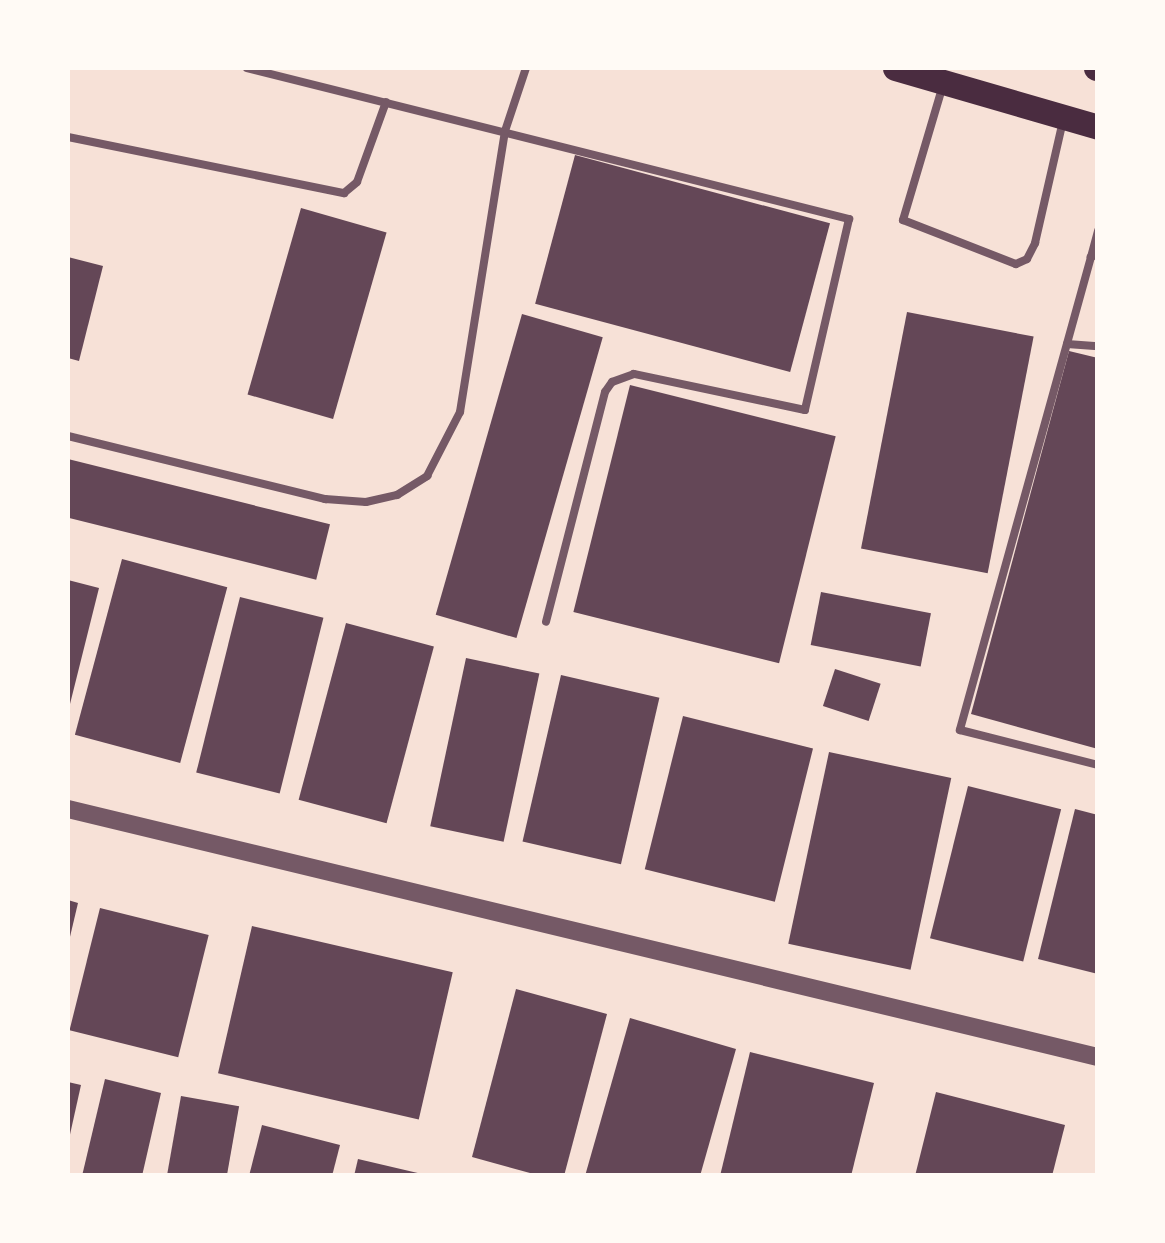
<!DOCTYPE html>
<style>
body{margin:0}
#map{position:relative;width:1165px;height:1243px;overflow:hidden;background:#f7e1d7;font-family:"Playfair Display",serif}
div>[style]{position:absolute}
.building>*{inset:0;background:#644757;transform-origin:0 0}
.service>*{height:8px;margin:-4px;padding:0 4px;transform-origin:4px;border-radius:4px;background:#755966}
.tertiary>*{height:18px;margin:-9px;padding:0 9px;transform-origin:9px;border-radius:9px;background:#755966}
.primary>*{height:25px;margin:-12.5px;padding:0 12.5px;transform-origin:12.5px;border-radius:12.5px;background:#4a2c40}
span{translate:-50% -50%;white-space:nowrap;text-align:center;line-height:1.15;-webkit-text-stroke:9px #fffaf5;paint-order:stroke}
.frame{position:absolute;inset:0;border:70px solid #fffaf5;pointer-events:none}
</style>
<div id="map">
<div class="building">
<div style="left:575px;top:155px;width:264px;height:154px;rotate:15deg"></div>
<div style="left:301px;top:208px;width:89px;height:194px;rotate:16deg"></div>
<div style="clip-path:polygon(68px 257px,103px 266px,79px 361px,68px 358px)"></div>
<div style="left:907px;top:312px;width:129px;height:241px;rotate:11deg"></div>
<div style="left:522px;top:314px;width:84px;height:313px;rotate:16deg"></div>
<div style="clip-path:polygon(1069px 351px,1098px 358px,1098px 749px,971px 714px)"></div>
<div style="left:630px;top:385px;width:212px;height:234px;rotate:14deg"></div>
<div style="left:68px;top:459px;width:270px;height:57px;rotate:14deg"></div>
<div style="left:122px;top:559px;width:109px;height:182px;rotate:15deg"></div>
<div style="clip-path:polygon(68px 580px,99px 588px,69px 708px,68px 707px)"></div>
<div style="left:821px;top:592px;width:112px;height:54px;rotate:11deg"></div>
<div style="left:240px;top:597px;width:86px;height:181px;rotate:14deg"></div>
<div style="left:346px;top:623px;width:91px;height:183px;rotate:15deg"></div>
<div style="left:466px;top:658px;width:75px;height:172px;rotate:12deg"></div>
<div style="left:835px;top:669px;width:48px;height:39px;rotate:18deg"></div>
<div style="left:561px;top:675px;width:101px;height:171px;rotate:13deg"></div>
<div style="left:683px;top:716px;width:134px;height:158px;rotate:14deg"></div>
<div style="left:829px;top:752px;width:125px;height:196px;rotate:12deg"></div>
<div style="left:968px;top:786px;width:96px;height:157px;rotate:14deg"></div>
<div style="clip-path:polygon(1075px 809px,1098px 815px,1098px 974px,1038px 959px)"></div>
<div style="clip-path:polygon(68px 900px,78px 903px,69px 941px,68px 941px)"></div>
<div style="left:100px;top:908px;width:112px;height:126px;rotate:14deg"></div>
<div style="left:252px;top:926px;width:206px;height:151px;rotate:13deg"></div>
<div style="clip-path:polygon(516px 989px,607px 1014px,564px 1176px,541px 1176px,472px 1157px)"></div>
<div style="clip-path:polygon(630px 1018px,736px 1049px,700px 1176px,585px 1176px)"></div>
<div style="clip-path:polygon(750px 1052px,874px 1083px,851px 1176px,720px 1176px)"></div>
<div style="clip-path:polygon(105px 1079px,161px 1093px,142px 1176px,82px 1176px)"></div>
<div style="clip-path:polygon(68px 1082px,81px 1085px,69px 1139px,68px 1138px)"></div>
<div style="clip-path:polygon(936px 1092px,1065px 1125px,1052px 1176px,915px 1176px)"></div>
<div style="left:181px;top:1096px;width:59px;height:81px;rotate:10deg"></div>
<div style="clip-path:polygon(262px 1125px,340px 1145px,332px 1176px,249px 1176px)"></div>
<div style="clip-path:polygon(358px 1159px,422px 1174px,422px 1176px,354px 1176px)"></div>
</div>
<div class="service">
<div style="left:247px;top:68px;width:621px;rotate:14.08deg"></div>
<div style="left:849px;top:219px;width:196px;rotate:103deg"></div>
<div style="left:805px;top:410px;width:175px;rotate:-168.1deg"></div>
<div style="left:634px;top:374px;width:23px;rotate:160deg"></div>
<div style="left:612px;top:382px;width:12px;rotate:125deg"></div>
<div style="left:605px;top:392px;width:237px;rotate:104.4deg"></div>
<div style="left:943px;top:85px;width:141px;rotate:106.5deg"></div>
<div style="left:903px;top:220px;width:121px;rotate:21.3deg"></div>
<div style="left:1016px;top:264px;width:12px;rotate:-24deg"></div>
<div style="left:1027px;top:259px;width:18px;rotate:-63deg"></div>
<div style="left:1035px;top:243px;width:125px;rotate:-77.1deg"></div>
<div style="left:68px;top:137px;width:282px;rotate:11.5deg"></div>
<div style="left:344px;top:193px;width:17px;rotate:-40deg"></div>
<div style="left:357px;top:182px;width:85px;rotate:-70.1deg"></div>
<div style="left:1098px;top:254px;width:8px;rotate:157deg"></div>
<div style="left:1091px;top:257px;width:491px;rotate:105.5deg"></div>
<div style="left:960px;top:730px;width:142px;rotate:14.2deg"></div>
<div style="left:1091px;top:257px;width:27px;rotate:-75deg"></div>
<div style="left:1067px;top:344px;width:31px;rotate:4deg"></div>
<div style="left:68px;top:436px;width:265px;rotate:13.8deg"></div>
<div style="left:325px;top:499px;width:41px;rotate:4.2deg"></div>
<div style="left:366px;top:502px;width:32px;rotate:-13deg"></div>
<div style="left:397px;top:495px;width:36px;rotate:-32deg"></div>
<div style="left:427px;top:476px;width:72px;rotate:-62.7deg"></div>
<div style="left:460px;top:412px;width:285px;rotate:-80.9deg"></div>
<div style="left:505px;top:131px;width:66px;rotate:-71.6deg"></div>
</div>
<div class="tertiary">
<div style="left:68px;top:809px;width:1059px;rotate:13.54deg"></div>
</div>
<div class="primary">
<div style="left:895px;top:68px;width:211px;rotate:16.2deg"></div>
<div style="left:1096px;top:68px;width:2px"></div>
</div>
<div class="frame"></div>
</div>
